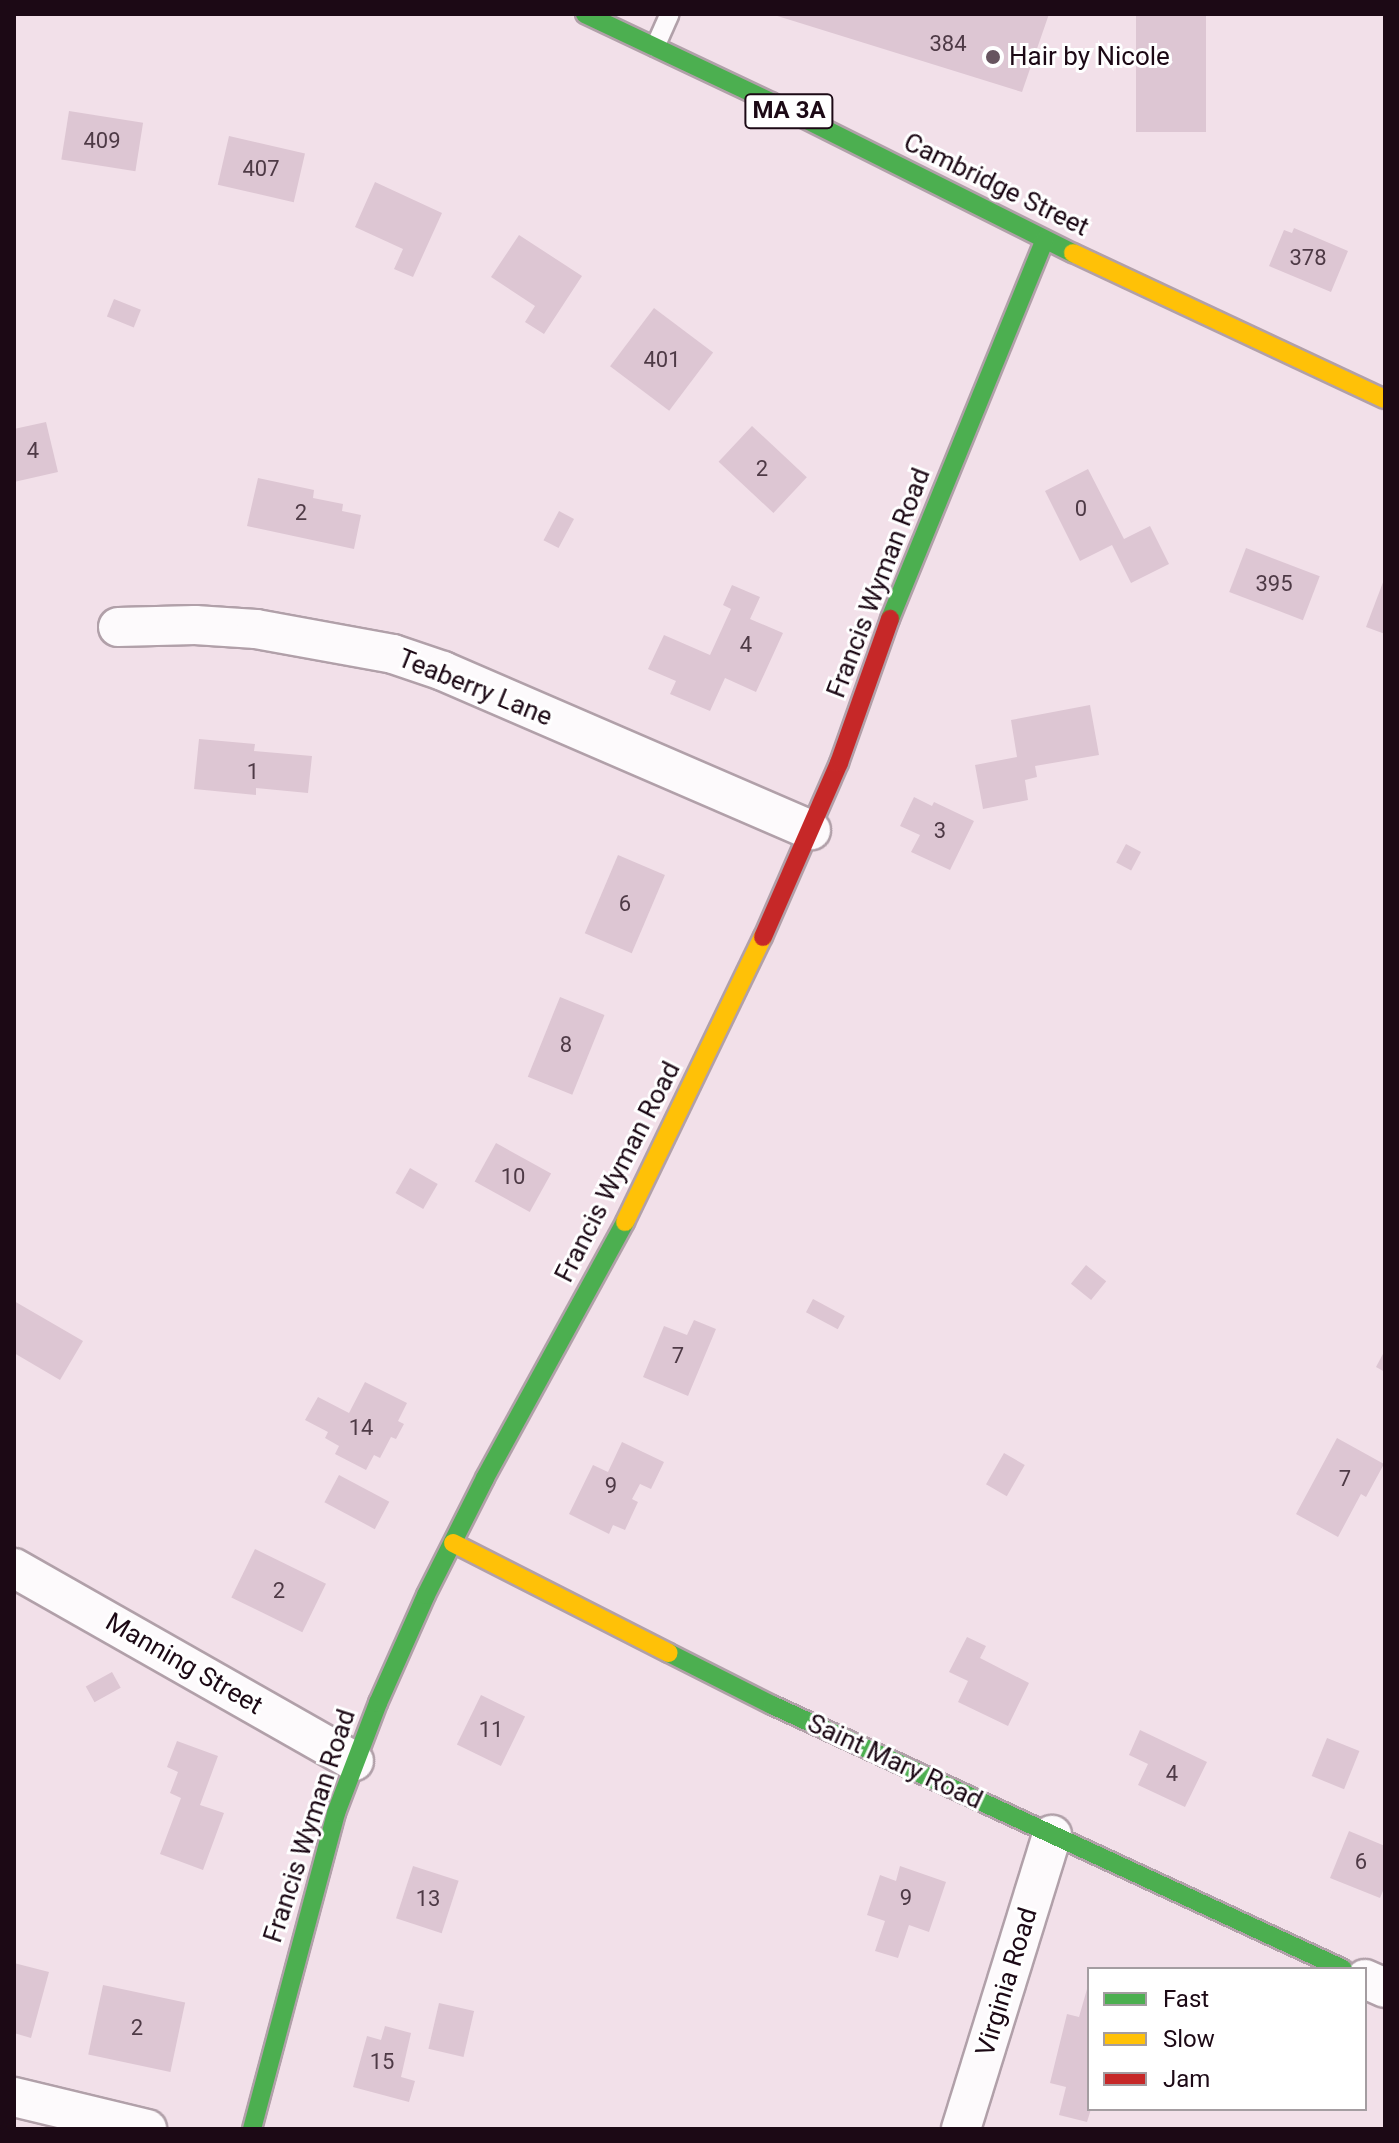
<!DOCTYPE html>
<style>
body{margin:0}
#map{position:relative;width:1399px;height:2143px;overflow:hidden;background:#f2e0e9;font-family:Roboto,sans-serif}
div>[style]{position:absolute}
.building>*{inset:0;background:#ddc6d3;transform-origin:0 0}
.roads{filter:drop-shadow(2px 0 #b1a0a9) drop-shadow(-2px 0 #b1a0a9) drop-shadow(0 2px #b1a0a9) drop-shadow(0 -2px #b1a0a9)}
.lane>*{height:18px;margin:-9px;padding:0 9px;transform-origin:9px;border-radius:9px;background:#fdfafc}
.street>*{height:38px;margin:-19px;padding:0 19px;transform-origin:19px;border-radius:19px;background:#fdfafc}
.fast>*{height:18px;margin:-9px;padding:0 9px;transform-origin:9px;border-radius:9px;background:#4caf50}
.slow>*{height:18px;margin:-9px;padding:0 9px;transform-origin:9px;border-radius:9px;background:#ffc107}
.jam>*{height:18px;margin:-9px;padding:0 9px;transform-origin:9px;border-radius:9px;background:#c62828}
.dots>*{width:22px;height:22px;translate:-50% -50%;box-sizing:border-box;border:4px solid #fff;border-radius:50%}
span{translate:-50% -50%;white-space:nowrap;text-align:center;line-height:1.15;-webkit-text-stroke:6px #fff;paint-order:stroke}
.number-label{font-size:22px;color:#4e3a46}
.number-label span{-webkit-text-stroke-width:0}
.shield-label span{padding:2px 6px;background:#fff;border:2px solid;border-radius:6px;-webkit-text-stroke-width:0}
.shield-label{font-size:24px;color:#1c0915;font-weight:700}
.poi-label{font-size:26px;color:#1c0915}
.left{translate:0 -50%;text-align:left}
.street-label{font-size:26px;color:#1c0915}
.frame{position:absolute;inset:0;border:16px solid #1c0915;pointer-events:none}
.legend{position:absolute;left:1087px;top:1967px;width:280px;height:144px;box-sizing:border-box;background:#fff;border:2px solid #a49da1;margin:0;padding:10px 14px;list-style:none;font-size:24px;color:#1c0915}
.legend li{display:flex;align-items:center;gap:16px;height:40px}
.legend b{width:40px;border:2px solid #a49da1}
</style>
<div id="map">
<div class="building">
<div style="clip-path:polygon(771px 14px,1049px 14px,1022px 92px)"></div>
<div style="left:1136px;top:14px;width:70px;height:118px"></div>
<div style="left:69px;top:111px;width:75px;height:49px;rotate:9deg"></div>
<div style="left:229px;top:136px;width:78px;height:50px;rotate:13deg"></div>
<div style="clip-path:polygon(375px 182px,442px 213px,413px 277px,394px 269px,403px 249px,355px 227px)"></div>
<div style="clip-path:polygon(1294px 228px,1348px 251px,1331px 292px,1269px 266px,1284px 230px,1292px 233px)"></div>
<div style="clip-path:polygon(519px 235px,582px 276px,544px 334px,525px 322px,535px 306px,491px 277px)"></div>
<div style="left:114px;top:299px;width:29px;height:19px;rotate:22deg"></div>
<div style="left:654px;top:308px;width:74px;height:73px;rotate:37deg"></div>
<div style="clip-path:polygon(46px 422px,58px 472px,14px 482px,14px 429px)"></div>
<div style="left:752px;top:426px;width:75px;height:49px;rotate:43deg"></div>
<div style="clip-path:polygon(1088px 469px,1124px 539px,1150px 526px,1169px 564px,1131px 583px,1112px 545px,1080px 561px,1045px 491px)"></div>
<div style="clip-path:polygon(258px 478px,314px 490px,313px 498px,343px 504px,342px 511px,361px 515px,354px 549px,247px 526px)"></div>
<div style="left:559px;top:511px;width:17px;height:33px;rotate:28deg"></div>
<div style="left:1246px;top:548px;width:79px;height:47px;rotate:21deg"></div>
<div style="clip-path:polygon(1385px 577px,1385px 634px,1366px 627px)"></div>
<div style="clip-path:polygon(732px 585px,760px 597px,750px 619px,783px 633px,756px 692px,725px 678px,710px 711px,670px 694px,676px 681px,648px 669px,664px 635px,710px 655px,731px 609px,723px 605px)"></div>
<div style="clip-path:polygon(1090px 705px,1099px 755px,1035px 766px,1037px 777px,1025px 780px,1028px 800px,983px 809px,975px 765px,1017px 757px,1011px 720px)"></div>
<div style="clip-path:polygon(199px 739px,255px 744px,254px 751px,312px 756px,308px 793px,256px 788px,256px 795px,194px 789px)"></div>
<div style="clip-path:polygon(914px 797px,932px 806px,934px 802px,974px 821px,950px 870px,911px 852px,920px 835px,900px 826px)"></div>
<div style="left:1126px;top:844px;width:17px;height:21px;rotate:28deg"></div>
<div style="left:618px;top:855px;width:51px;height:85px;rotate:23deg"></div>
<div style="left:560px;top:997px;width:48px;height:86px;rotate:22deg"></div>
<div style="left:496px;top:1143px;width:63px;height:44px;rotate:29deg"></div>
<div style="left:410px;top:1168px;width:32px;height:29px;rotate:30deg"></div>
<div style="left:1086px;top:1265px;width:26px;height:24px;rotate:39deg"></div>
<div style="left:813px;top:1299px;width:36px;height:15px;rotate:28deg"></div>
<div style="clip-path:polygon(14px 1301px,83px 1341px,60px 1380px,14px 1353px)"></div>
<div style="clip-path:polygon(694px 1320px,716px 1329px,688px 1396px,643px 1377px,664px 1326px,687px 1335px)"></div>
<div style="clip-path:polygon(1385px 1350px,1385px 1372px,1376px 1367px)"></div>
<div style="clip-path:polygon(365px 1382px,407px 1403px,398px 1421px,404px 1424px,396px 1439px,391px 1437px,380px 1458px,374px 1455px,366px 1470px,335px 1454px,339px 1446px,325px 1438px,328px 1432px,305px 1420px,318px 1397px,349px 1413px)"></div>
<div style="clip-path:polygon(1337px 1438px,1384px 1464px,1366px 1497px,1361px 1494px,1338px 1537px,1296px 1514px)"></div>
<div style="clip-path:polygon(622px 1442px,664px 1462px,651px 1489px,640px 1484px,632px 1499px,638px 1502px,625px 1530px,613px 1525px,609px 1534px,569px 1514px,593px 1465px,608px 1472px)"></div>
<div style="left:1004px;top:1453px;width:24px;height:36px;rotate:30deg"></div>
<div style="left:339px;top:1475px;width:57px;height:31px;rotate:28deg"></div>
<div style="left:255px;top:1549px;width:79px;height:54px;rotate:26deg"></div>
<div style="clip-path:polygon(967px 1637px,986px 1646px,980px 1658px,1029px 1683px,1008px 1726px,958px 1702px,968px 1681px,949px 1672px)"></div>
<div style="left:112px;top:1672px;width:18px;height:30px;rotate:61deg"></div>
<div style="left:481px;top:1695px;width:49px;height:55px;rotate:26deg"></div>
<div style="clip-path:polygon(1140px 1730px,1207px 1762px,1185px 1807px,1138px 1785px,1148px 1764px,1129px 1755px)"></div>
<div style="left:1327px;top:1738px;width:35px;height:41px;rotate:22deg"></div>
<div style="clip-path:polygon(177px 1741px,218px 1756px,200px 1805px,224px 1813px,203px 1870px,160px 1854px,181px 1798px,170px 1793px,178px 1772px,167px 1767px)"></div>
<div style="clip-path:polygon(1349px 1831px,1385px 1846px,1385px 1886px,1380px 1898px,1330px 1878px)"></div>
<div style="left:413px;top:1866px;width:48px;height:55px;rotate:18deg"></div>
<div style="clip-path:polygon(900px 1866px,946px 1882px,929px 1932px,909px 1925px,898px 1958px,875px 1951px,885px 1921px,867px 1915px,880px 1875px,896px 1881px)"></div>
<div style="clip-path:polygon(14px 1963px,49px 1972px,31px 2038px,14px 2033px)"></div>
<div style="clip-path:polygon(1089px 1982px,1091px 2109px,1087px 2122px,1059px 2115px,1066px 2087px,1050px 2083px,1067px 2014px,1079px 2017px)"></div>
<div style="left:103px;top:1985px;width:84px;height:71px;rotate:12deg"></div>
<div style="left:439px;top:2003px;width:36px;height:47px;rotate:13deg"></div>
<div style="clip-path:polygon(385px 2026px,411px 2033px,401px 2077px,415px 2081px,409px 2102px,353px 2087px,367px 2036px,381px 2040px)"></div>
</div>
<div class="roads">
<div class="lane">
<div style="left:655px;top:47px;width:36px;rotate:-66deg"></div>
</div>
<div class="street">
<div style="left:118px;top:627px;width:77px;rotate:-1.5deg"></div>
<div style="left:195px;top:625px;width:61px;rotate:3.8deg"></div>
<div style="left:256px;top:629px;width:139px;rotate:10.3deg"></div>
<div style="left:393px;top:654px;width:53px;rotate:18.8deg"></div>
<div style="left:443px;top:671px;width:401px;rotate:23.4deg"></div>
<div style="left:14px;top:1568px;width:391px;rotate:29.6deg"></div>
<div style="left:1365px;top:1979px;width:22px;rotate:24deg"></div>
<div style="left:14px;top:2097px;width:137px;rotate:13.5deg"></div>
<div style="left:961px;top:2129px;width:308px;rotate:-72.8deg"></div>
</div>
<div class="fast">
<div style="left:585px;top:14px;width:206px;rotate:25.3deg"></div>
<div style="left:771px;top:102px;width:338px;rotate:26.6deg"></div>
<div style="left:890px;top:619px;width:409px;rotate:-67.8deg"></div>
<div style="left:669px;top:1653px;width:115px;rotate:26.8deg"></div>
<div style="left:772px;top:1705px;width:629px;rotate:24.81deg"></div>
<div style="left:252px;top:2129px;width:327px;rotate:-75.1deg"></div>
<div style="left:336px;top:1813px;width:118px;rotate:-69.1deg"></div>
<div style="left:378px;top:1703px;width:118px;rotate:-66deg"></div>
<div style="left:426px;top:1595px;width:131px;rotate:-63.2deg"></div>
<div style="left:485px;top:1478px;width:292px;rotate:-61.3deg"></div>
</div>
<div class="slow">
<div style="left:1073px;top:253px;width:344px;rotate:25.1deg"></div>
<div style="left:625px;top:1222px;width:317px;rotate:-64.2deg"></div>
<div style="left:453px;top:1543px;width:242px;rotate:27deg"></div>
</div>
<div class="jam">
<div style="left:763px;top:937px;width:190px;rotate:-66.4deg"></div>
<div style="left:839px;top:763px;width:153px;rotate:-70.5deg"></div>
</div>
</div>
<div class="dots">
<div style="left:993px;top:57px;background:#67545f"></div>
</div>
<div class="number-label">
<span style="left:948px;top:44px">384</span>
<span style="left:102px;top:141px">409</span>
<span style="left:261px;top:169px">407</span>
<span style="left:1308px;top:258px">378</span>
<span style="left:662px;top:360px">401</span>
<span style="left:33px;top:451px">4</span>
<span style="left:762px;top:469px">2</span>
<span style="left:1081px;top:509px">0</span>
<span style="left:301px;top:513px">2</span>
<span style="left:1274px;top:584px">395</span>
<span style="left:746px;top:645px">4</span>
<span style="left:253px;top:772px">1</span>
<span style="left:940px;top:831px">3</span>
<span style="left:625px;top:904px">6</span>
<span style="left:566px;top:1045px">8</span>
<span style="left:513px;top:1177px">10</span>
<span style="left:678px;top:1356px">7</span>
<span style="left:361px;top:1428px">14</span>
<span style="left:1345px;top:1479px">7</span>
<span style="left:611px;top:1486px">9</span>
<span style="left:279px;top:1591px">2</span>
<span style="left:491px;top:1730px">11</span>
<span style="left:1172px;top:1774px">4</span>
<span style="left:1361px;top:1862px">6</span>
<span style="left:906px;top:1898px">9</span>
<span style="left:428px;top:1899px">13</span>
<span style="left:137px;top:2028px">2</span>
<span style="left:382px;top:2062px">15</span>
</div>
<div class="shield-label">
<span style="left:789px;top:111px">MA 3A</span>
</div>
<div class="poi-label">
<span class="left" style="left:1009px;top:57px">Hair by Nicole</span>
</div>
<div class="street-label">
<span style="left:996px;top:185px;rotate:26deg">Cambridge Street</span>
<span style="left:879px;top:583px;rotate:-69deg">Francis Wyman Road</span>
<span style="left:475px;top:688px;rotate:22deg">Teaberry Lane</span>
<span style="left:618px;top:1172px;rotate:-63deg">Francis Wyman Road</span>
<span style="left:184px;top:1664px;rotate:30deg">Manning Street</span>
<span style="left:895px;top:1762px;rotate:25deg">Saint Mary Road</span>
<span style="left:310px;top:1826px;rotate:-72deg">Francis Wyman Road</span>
<span style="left:1007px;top:1982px;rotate:-73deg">Virginia Road</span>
</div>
<div class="frame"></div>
<ul class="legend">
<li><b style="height:10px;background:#4caf50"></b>Fast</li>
<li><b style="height:10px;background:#ffc107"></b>Slow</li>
<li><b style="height:10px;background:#c62828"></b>Jam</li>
</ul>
</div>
